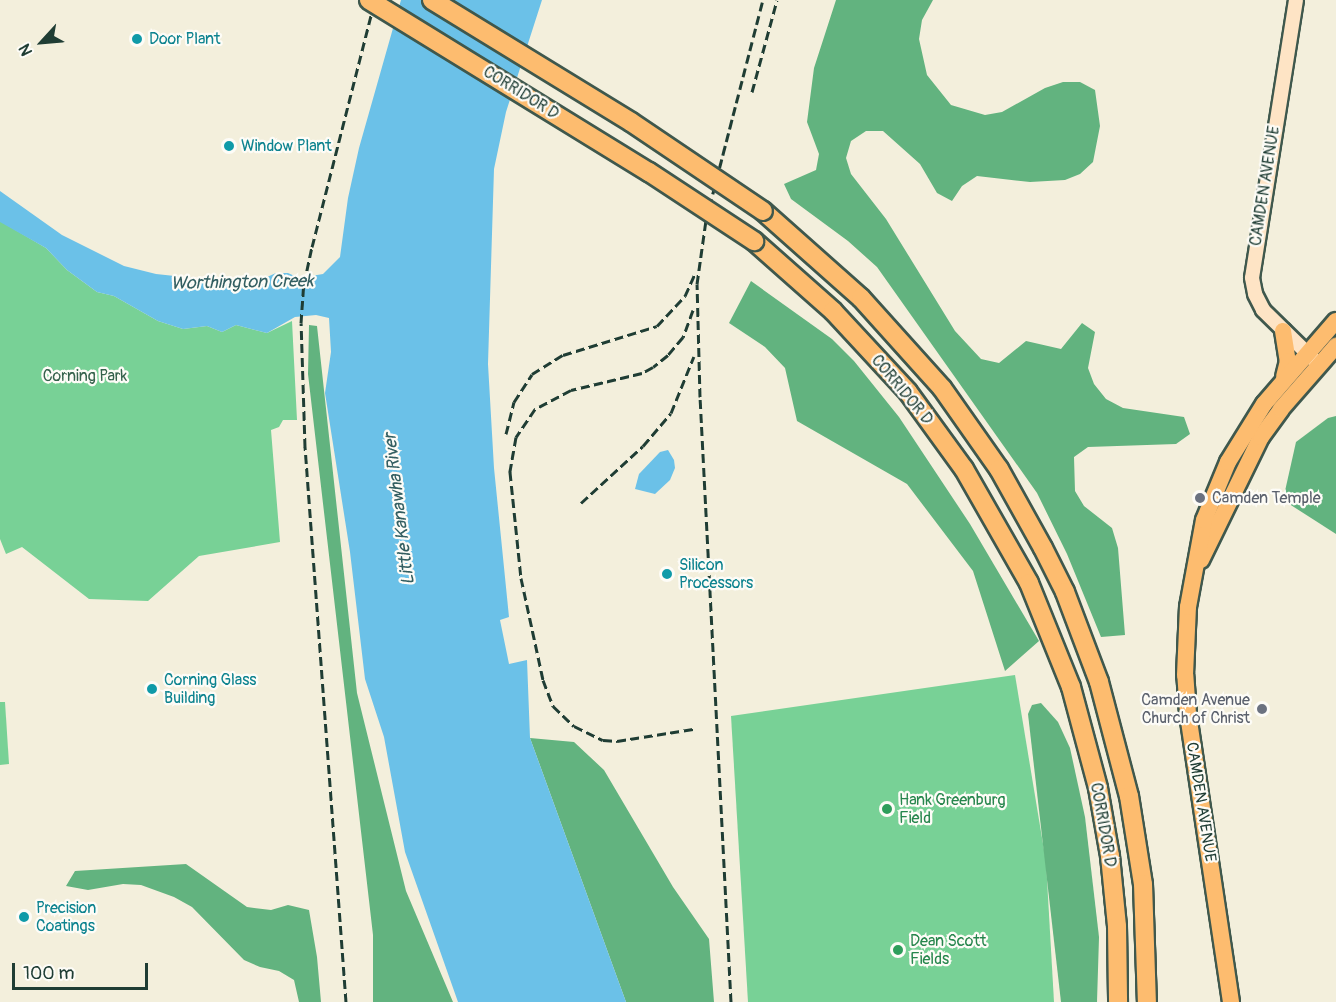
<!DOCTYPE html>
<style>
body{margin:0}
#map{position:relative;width:1336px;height:1002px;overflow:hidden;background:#f3efdc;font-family:Pangolin,sans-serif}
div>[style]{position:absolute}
.green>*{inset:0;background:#78d196}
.forest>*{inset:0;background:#62b37f}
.water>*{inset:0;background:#6bc1e8}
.roads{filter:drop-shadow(2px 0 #3f584d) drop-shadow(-2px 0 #3f584d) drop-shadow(0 2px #3f584d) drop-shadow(0 -2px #3f584d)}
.secondary>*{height:14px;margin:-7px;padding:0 7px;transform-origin:7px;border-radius:7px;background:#fee4c5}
.primary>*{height:16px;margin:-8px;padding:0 8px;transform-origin:8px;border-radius:8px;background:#fdbc6f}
.highway>*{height:18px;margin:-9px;padding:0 9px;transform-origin:9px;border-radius:9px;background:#fdbc6f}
.rail>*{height:3px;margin-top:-1.5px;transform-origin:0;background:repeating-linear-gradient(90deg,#1f3d34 0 9px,transparent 0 13.5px)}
.bridges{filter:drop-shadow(2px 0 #3f584d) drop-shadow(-2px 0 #3f584d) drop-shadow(0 2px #3f584d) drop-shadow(0 -2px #3f584d)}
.highway-bridge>*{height:18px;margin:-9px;padding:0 9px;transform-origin:9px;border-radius:9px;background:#fdbc6f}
.dots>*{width:16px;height:16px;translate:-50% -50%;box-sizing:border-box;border:3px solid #fdfcf7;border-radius:50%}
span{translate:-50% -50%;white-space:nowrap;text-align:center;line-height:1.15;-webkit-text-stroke:4.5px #fdfcf7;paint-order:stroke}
.culture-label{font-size:16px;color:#0d838f}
.left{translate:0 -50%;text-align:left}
.street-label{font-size:16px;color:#1f3d34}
.park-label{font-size:16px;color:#35624c}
.worship-label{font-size:16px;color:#5b616d}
.right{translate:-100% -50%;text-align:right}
.leisure-label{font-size:16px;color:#27864d}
.water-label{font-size:18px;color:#325e61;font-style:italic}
.north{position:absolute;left:12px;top:12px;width:60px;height:60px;-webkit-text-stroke:4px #fdfcf7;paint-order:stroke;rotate:244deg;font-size:16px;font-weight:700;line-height:24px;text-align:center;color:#1f3d34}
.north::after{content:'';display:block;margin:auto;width:21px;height:27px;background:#1f3d34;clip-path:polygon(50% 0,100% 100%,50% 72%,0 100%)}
.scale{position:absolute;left:12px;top:963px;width:136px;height:27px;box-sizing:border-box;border:3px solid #1f3d34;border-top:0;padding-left:8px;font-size:18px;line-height:21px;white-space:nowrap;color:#1f3d34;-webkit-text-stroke:4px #fdfcf7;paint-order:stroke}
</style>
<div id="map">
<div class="green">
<div style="clip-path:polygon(0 221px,46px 248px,67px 270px,97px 292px,114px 296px,158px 321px,183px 329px,207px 326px,222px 332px,236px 325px,267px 333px,292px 321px,297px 420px,283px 420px,279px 427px,271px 430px,280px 542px,199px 556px,148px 601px,89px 599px,22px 547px,6px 554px,0 539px)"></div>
<div style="clip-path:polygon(1015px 675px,1046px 862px,1054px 1002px,748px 1002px,731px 716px)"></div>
<div style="clip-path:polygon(0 702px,5px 702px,9px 764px,0 765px)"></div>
</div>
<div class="forest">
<div style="clip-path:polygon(836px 0,933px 0,922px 20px,919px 39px,927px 75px,951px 105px,985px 115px,1002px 112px,1045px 88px,1063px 82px,1080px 82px,1095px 90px,1100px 126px,1093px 162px,1080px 174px,1065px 180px,1030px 182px,977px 176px,962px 186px,952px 201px,937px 193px,920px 164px,883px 131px,866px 131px,851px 141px,846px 158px,851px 174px,886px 219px,955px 331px,981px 359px,999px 363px,1026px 341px,1061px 349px,1082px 323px,1095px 332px,1088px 368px,1094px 384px,1106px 399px,1123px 408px,1184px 417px,1190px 434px,1176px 444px,1088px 447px,1074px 457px,1075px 491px,1084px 506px,1112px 528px,1118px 548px,1125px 635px,1101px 637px,1067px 554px,1037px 493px,877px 267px,848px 241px,791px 199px,784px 184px,816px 170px,819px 154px,807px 122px,814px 68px)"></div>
<div style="clip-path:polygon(751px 281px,832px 339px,854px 361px,899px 417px,970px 524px,1039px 641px,1005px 671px,973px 571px,907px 484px,797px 421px,785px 368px,765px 347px,729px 323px)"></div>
<div style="clip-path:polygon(309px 325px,317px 326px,357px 693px,406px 891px,453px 1002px,373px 1002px,373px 935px,308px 374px)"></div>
<div style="clip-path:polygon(1336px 416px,1336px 534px,1283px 500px,1296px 442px,1328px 418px)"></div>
<div style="clip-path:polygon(1041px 703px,1058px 722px,1070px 748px,1085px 817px,1099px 937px,1097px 1002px,1061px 1002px,1028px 714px,1032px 705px)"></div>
<div style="clip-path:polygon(530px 738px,574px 742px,604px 770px,673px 887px,709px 939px,714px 1002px,626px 1002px)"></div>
<div style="clip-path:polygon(186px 864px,247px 907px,271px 910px,288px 905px,309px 910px,317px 957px,321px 1002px,299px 1002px,294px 980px,279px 971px,260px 967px,244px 960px,192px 907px,174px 897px,141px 885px,123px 884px,88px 890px,66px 886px,75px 871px)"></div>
</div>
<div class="water">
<div style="clip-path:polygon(401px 0,542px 0,506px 112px,494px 169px,488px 364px,494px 468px,509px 617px,500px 620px,509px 664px,527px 660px,530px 738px,626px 1002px,458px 1002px,405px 852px,384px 737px,365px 679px,350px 552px,325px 393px,331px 352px,329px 318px,316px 315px,295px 317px,267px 333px,236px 325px,222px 332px,207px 326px,183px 329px,158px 321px,114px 296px,97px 292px,67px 270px,46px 248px,0 222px,0 191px,62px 235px,124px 266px,156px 274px,231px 282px,246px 278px,258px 281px,276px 273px,288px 273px,299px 278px,323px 274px,340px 257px,348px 198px,359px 148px)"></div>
<div style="clip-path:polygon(668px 450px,674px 460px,675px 468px,670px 480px,655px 494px,635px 489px,639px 474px,660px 452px)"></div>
</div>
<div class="roads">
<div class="secondary">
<div style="left:1296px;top:0;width:281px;rotate:99deg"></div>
<div style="left:1252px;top:278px;width:16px;rotate:79deg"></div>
<div style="left:1255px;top:294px;width:18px;rotate:63deg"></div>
<div style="left:1263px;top:310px;width:73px;rotate:44.4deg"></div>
</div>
<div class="primary">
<div style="left:1283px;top:331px;width:30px;rotate:81deg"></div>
<div style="left:1288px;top:361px;width:16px;rotate:104deg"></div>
<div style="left:1201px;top:560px;width:137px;rotate:-64deg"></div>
<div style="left:1261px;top:437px;width:34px;rotate:-54deg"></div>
<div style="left:1281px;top:409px;width:84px;rotate:-48.9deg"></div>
<div style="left:1231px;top:1002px;width:291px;rotate:-98.5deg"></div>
<div style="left:1188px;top:714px;width:39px;rotate:-94deg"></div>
<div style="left:1185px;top:675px;width:68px;rotate:-87.5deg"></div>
<div style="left:1188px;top:607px;width:88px;rotate:-79.6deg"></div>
<div style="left:1204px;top:520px;width:63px;rotate:-67.5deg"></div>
<div style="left:1228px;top:462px;width:68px;rotate:-58.2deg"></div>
<div style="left:1264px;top:404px;width:110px;rotate:-49.1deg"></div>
</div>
<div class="highway">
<div style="left:763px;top:211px;width:131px;rotate:41.6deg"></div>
<div style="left:861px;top:298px;width:121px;rotate:48deg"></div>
<div style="left:942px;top:388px;width:99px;rotate:54.9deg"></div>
<div style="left:999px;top:469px;width:90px;rotate:60.9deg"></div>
<div style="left:1043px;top:548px;width:49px;rotate:63.4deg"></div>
<div style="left:1065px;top:592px;width:96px;rotate:69.3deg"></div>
<div style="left:1099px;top:682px;width:118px;rotate:75.3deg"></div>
<div style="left:1129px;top:796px;width:89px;rotate:81deg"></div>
<div style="left:1143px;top:884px;width:118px;rotate:88.1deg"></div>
<div style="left:754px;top:241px;width:106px;rotate:41.5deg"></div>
<div style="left:833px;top:311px;width:110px;rotate:47.2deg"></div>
<div style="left:908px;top:392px;width:95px;rotate:54deg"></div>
<div style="left:964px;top:469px;width:131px;rotate:60.3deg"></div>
<div style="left:1029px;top:583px;width:112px;rotate:68deg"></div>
<div style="left:1071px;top:687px;width:105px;rotate:75deg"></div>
<div style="left:1098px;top:788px;width:69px;rotate:80deg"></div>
<div style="left:1110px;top:856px;width:70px;rotate:84.3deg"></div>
<div style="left:1117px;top:926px;width:76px;rotate:89.2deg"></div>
</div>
</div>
<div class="rail">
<div style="left:752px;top:92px;width:95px;rotate:-74.8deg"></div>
<div style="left:693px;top:310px;width:29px;rotate:110deg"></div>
<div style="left:683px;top:337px;width:23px;rotate:130deg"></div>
<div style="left:668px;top:355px;width:19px;rotate:141deg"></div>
<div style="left:653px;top:367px;width:13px;rotate:151deg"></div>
<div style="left:642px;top:373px;width:73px;rotate:166.5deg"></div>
<div style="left:571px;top:390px;width:41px;rotate:152.2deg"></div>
<div style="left:535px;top:409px;width:34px;rotate:124deg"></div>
<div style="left:516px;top:437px;width:36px;rotate:100deg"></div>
<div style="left:510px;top:472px;width:107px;rotate:84.1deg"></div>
<div style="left:521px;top:578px;width:104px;rotate:77.8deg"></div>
<div style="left:543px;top:680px;width:28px;rotate:69deg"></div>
<div style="left:553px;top:706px;width:29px;rotate:44deg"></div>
<div style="left:574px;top:726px;width:32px;rotate:26deg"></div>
<div style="left:603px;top:740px;width:14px;rotate:4deg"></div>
<div style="left:617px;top:741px;width:77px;rotate:-9deg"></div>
<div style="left:506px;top:434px;width:33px;rotate:-76deg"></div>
<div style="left:514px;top:402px;width:33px;rotate:-57deg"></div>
<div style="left:532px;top:374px;width:36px;rotate:-32deg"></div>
<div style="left:563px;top:355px;width:98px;rotate:-17.1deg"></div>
<div style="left:657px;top:326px;width:41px;rotate:-47deg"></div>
<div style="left:685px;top:296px;width:24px;rotate:-66deg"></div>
<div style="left:581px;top:503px;width:84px;rotate:-42.6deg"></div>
<div style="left:643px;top:446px;width:43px;rotate:-49.7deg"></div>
<div style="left:671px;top:413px;width:61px;rotate:-68deg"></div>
<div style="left:346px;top:1002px;width:557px;rotate:-94.22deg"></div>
<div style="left:305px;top:447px;width:124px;rotate:-91.8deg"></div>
<div style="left:301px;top:323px;width:39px;rotate:-86deg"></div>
<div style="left:304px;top:284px;width:38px;rotate:-78deg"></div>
<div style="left:312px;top:247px;width:255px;rotate:-75.7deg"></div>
<div style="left:731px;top:1002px;width:606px;rotate:-92.93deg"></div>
<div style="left:700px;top:397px;width:113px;rotate:-91.5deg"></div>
<div style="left:697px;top:284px;width:65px;rotate:-82deg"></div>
<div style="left:706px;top:220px;width:227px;rotate:-75.5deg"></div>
</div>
<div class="bridges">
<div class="highway-bridge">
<div style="left:369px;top:0;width:329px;rotate:31.6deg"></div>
<div style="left:649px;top:172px;width:126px;rotate:33.3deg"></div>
<div style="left:432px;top:0;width:233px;rotate:31.5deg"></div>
<div style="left:631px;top:122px;width:159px;rotate:34deg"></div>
</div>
</div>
<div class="dots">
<div style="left:137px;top:39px;background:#0f9aa8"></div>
<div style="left:229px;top:146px;background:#0f9aa8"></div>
<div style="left:1200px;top:498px;background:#6b7280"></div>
<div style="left:667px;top:574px;background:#0f9aa8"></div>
<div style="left:152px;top:689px;background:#0f9aa8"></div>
<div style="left:1262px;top:709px;background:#6b7280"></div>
<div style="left:887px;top:809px;background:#2e9e5b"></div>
<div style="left:24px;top:917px;background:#0f9aa8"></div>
<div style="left:898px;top:950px;background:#2e9e5b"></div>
</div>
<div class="culture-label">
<span class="left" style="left:149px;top:39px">Door Plant</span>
<span class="left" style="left:241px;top:146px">Window Plant</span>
<span class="left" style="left:679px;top:574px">Silicon<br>Processors</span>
<span class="left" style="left:164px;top:689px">Corning Glass<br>Building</span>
<span class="left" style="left:36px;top:917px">Precision<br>Coatings</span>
</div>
<div class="street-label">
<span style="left:521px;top:93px;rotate:32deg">CORRIDOR D</span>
<span style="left:1265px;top:186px;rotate:-81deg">CAMDEN AVENUE</span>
<span style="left:902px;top:390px;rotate:50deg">CORRIDOR D</span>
<span style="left:1201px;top:802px;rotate:81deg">CAMDEN AVENUE</span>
<span style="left:1103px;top:825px;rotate:80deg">CORRIDOR D</span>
</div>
<div class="park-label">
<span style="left:85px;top:376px">Corning Park</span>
</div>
<div class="worship-label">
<span class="left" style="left:1212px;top:498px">Camden Temple</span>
<span class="right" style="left:1250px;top:709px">Camden Avenue<br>Church of Christ</span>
</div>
<div class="leisure-label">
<span class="left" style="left:899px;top:809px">Hank Greenburg<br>Field</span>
<span class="left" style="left:910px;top:950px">Dean Scott<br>Fields</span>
</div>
<div class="water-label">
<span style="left:242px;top:283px;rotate:-1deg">Worthington Creek</span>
<span style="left:400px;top:509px;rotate:-97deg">Little Kanawha River</span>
</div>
<div class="north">N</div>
<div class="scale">100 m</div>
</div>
